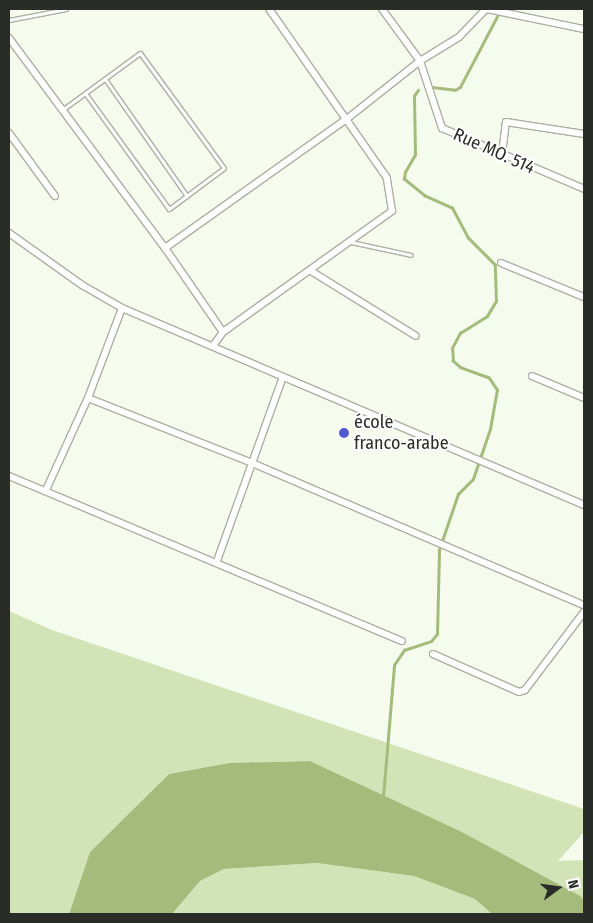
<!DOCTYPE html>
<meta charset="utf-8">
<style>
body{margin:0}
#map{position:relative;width:593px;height:923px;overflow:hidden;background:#f6fced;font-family:"Fira Sans Condensed",sans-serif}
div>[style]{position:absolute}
.green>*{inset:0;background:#d2e3b7}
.water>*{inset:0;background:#a4bb7c}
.stream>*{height:2.5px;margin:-1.25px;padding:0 1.25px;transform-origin:1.25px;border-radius:1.25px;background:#a4bb7c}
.roads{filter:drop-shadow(1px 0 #abb0a2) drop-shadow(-1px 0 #abb0a2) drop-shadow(0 1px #abb0a2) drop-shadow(0 -1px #abb0a2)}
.lane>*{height:3px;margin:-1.5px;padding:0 1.5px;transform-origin:1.5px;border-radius:1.5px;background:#fff}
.street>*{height:6px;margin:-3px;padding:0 3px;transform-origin:3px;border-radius:3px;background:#fff}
.dots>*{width:14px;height:14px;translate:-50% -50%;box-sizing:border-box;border:2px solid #fff;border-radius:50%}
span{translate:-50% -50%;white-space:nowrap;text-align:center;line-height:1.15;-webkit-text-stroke:4px #fff;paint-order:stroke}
.street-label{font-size:18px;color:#2a2d27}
.poi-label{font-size:18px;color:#2a2d27}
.left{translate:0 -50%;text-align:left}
.frame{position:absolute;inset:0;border:10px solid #2a2d27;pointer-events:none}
.north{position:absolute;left:533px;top:863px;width:50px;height:50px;-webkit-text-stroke:4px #fff;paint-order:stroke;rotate:76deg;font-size:14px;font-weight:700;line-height:20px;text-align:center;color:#2a2d27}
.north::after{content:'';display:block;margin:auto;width:18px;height:22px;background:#2a2d27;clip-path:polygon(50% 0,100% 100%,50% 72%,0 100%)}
</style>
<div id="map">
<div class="green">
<div style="clip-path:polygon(9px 611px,52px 630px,584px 809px,584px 832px,558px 861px,584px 860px,584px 901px,460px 831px,310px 761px,229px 763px,169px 774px,90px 852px,69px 914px,9px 914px)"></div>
<div style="clip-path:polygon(317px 863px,414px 876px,475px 899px,492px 914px,172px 914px,200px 881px,224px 869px)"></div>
</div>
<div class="water">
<div style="clip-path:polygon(310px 761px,460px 831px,580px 896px,584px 901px,584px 914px,492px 914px,475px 899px,414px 876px,317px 863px,224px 869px,200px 881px,172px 914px,69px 914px,90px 852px,169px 774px,229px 763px)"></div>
</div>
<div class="stream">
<div style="left:432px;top:87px;width:23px;rotate:7deg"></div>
<div style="left:455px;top:90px;width:6px;rotate:-31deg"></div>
<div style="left:460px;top:87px;width:88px;rotate:-62.3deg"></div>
<div style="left:383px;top:797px;width:132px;rotate:-85.2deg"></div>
<div style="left:394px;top:665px;width:18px;rotate:-56deg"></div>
<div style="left:404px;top:650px;width:28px;rotate:-18deg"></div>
<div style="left:431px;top:641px;width:9px;rotate:-49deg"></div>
<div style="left:437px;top:634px;width:84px;rotate:-88.6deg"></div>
<div style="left:439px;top:550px;width:59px;rotate:-71.3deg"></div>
<div style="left:458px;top:494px;width:21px;rotate:-45deg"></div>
<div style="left:473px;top:479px;width:53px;rotate:-71.2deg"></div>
<div style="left:490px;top:429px;width:40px;rotate:-80deg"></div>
<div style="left:497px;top:390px;width:14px;rotate:-124deg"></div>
<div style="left:489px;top:378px;width:30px;rotate:-160deg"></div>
<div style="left:461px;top:368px;width:11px;rotate:-139deg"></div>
<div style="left:453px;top:361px;width:13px;rotate:-94deg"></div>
<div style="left:452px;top:348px;width:17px;rotate:-62deg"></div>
<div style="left:460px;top:333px;width:32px;rotate:-32deg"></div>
<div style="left:487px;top:316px;width:17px;rotate:-59deg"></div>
<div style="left:496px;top:301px;width:36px;rotate:-92deg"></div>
<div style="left:495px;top:265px;width:38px;rotate:-135deg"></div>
<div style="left:468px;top:238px;width:34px;rotate:-118deg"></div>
<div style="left:452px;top:208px;width:30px;rotate:-156deg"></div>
<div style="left:425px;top:196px;width:27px;rotate:-141deg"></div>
<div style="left:404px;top:179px;width:7px;rotate:-82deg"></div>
<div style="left:405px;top:172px;width:20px;rotate:-60deg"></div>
<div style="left:415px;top:155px;width:59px;rotate:-91deg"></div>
<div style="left:414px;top:96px;width:7px;rotate:-56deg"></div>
</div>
<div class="roads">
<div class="lane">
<div style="left:9px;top:20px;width:58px;rotate:-10.9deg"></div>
<div style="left:105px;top:79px;width:143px;rotate:55deg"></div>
<div style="left:62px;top:110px;width:97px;rotate:-36.2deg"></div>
<div style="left:140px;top:53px;width:142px;rotate:53.9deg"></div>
<div style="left:224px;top:168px;width:69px;rotate:143.3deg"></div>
<div style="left:169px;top:209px;width:143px;rotate:-125.9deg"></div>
<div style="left:351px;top:242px;width:61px;rotate:12.2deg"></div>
</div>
<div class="street">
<div style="left:382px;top:9px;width:64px;rotate:53.8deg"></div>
<div style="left:420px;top:61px;width:71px;rotate:71.8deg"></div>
<div style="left:442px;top:128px;width:155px;rotate:23.2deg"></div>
<div style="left:487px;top:9px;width:99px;rotate:11.7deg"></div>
<div style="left:9px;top:38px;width:262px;rotate:53.4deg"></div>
<div style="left:165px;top:248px;width:102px;rotate:55.4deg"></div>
<div style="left:223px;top:332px;width:17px;rotate:126deg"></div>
<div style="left:9px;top:133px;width:78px;rotate:53.9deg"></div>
<div style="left:502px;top:154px;width:32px;rotate:-83deg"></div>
<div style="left:506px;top:122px;width:79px;rotate:8.7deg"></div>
<div style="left:9px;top:233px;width:90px;rotate:35.5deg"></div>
<div style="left:82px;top:285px;width:46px;rotate:29.9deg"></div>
<div style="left:122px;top:308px;width:502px;rotate:23.09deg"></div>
<div style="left:165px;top:248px;width:224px;rotate:-35.4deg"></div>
<div style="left:348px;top:118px;width:92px;rotate:-38.4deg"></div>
<div style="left:420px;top:61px;width:46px;rotate:-31.6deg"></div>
<div style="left:459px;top:37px;width:39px;rotate:-46deg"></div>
<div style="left:501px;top:263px;width:90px;rotate:22.3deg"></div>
<div style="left:311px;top:271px;width:123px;rotate:31.8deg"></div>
<div style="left:223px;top:332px;width:208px;rotate:-35.6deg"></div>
<div style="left:392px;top:211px;width:33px;rotate:-99deg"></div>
<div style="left:387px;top:178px;width:206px;rotate:-124.9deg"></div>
<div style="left:532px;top:376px;width:56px;rotate:22.9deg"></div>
<div style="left:88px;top:398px;width:176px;rotate:21.6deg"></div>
<div style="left:252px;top:463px;width:361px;rotate:23.2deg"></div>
<div style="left:9px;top:476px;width:426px;rotate:22.8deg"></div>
<div style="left:46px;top:490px;width:101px;rotate:-65.5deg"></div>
<div style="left:88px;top:398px;width:96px;rotate:-69.3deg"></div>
<div style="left:217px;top:561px;width:193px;rotate:-70.3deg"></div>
<div style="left:433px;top:654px;width:94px;rotate:23.8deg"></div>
<div style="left:519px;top:692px;width:6px;rotate:-18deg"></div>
<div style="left:525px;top:690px;width:98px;rotate:-52.9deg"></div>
</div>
</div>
<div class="dots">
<div style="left:344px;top:433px;background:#5059cf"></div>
</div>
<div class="street-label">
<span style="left:494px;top:151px;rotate:24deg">Rue MO. 514</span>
</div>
<div class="poi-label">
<span class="left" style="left:354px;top:433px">école<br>franco-arabe</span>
</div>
<div class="frame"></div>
<div class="north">N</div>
</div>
